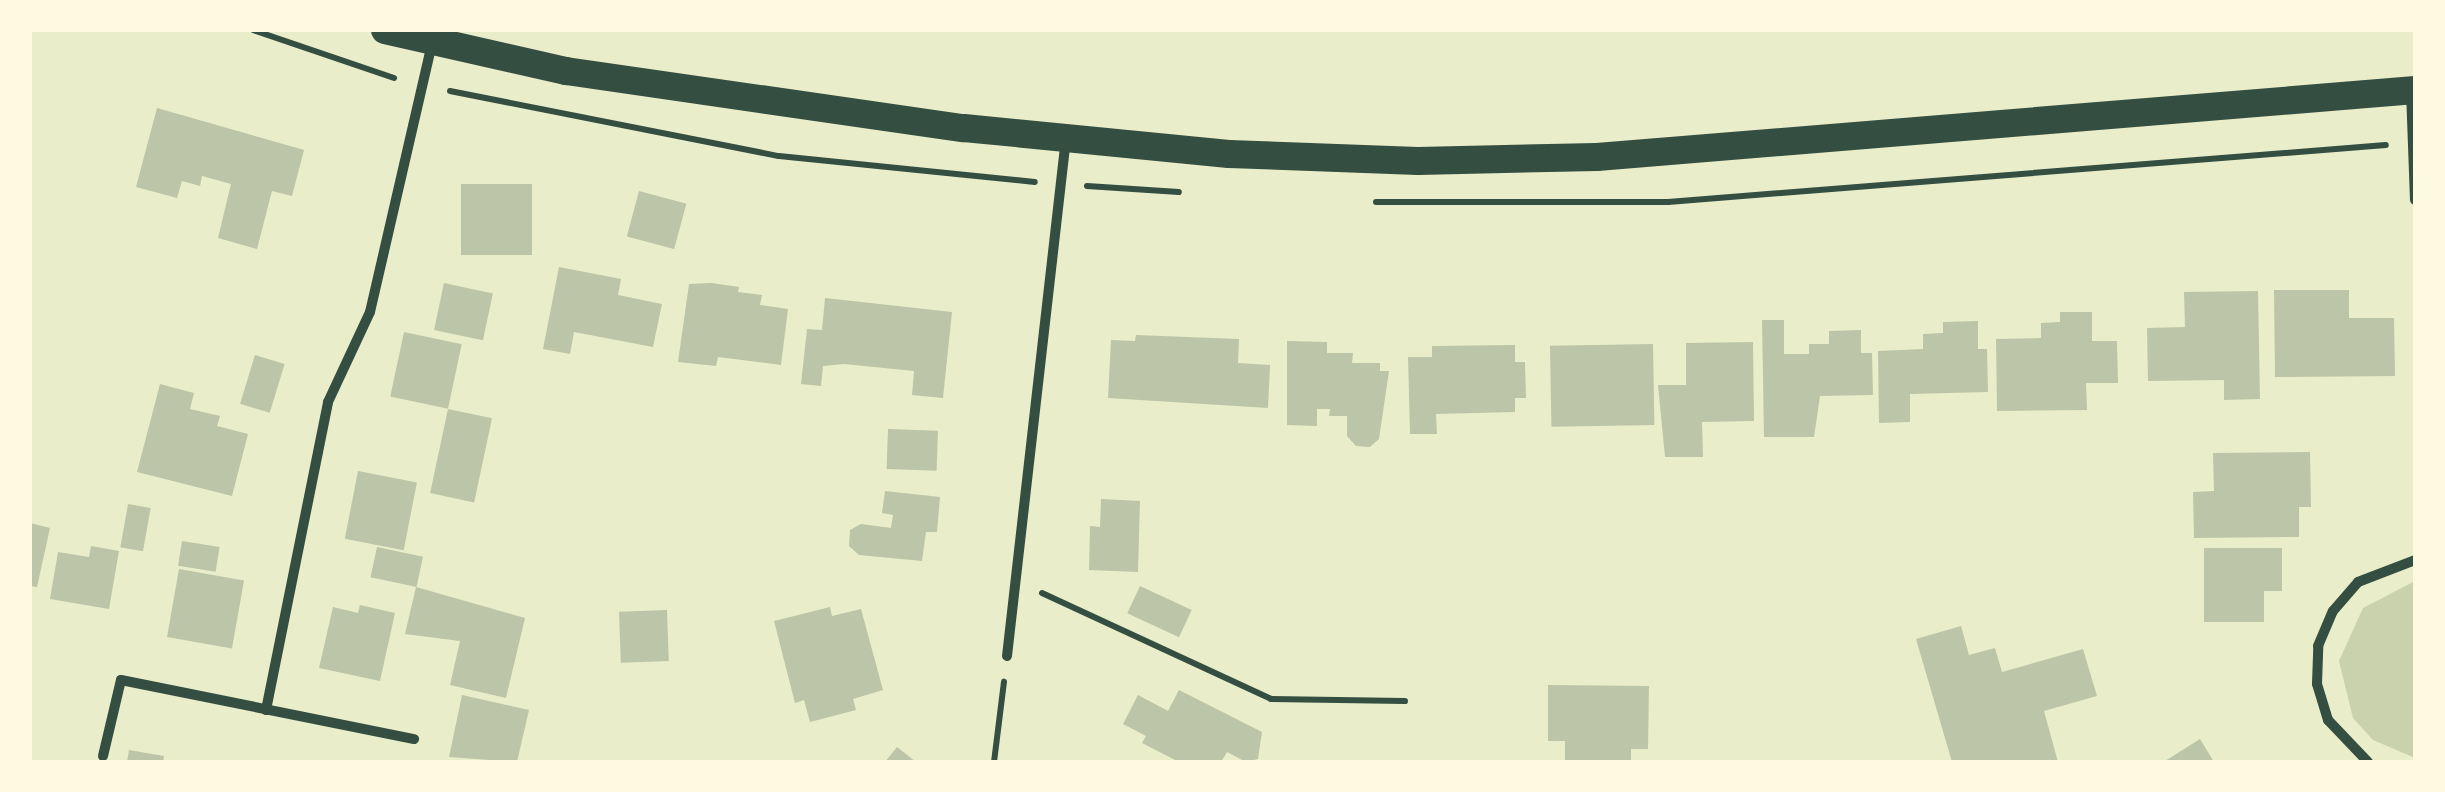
<!DOCTYPE html>
<style>
body{margin:0}
#map{position:relative;width:2445px;height:792px;overflow:hidden;background:#e9edc9;font-family:"PT Sans",sans-serif}
div>[style]{position:absolute}
.green>*{inset:0;background:#cad2ad}
.building>*{inset:0;background:#bcc5a7;transform-origin:0 0}
.path>*{height:6px;margin:-3px;padding:0 3px;transform-origin:3px;border-radius:3px;background:#344e41}
.minor>*{height:10px;margin:-5px;padding:0 5px;transform-origin:5px;border-radius:5px;background:#344e41}
.trunk>*{height:28px;margin:-14px;padding:0 14px;transform-origin:14px;border-radius:14px;background:#344e41}
span{translate:-50% -50%;white-space:nowrap;text-align:center;line-height:1.15;-webkit-text-stroke:9px #fefae0;paint-order:stroke}
.frame{position:absolute;inset:0;border:32px solid #fefae0;pointer-events:none}
</style>
<div id="map">
<div class="green">
<div style="clip-path:polygon(2415px 581px,2415px 758px,2373px 740px,2353px 718px,2339px 661px,2363px 608px)"></div>
</div>
<div class="building">
<div style="clip-path:polygon(157px 108px,304px 150px,292px 196px,272px 191px,257px 249px,218px 238px,231px 184px,202px 176px,200px 186px,182px 181px,177px 198px,136px 187px)"></div>
<div style="left:532px;top:184px;width:71px;height:71px;rotate:90deg"></div>
<div style="left:639px;top:191px;width:49px;height:47px;rotate:15deg"></div>
<div style="clip-path:polygon(559px 267px,621px 279px,618px 295px,662px 304px,653px 347px,574px 332px,570px 354px,543px 349px)"></div>
<div style="left:444px;top:283px;width:50px;height:48px;rotate:12deg"></div>
<div style="clip-path:polygon(711px 283px,739px 287px,738px 292px,762px 295px,760px 305px,788px 309px,781px 365px,718px 357px,716px 366px,678px 362px,689px 284px)"></div>
<div style="clip-path:polygon(2274px 290px,2349px 290px,2349px 318px,2394px 318px,2395px 376px,2275px 377px)"></div>
<div style="clip-path:polygon(2258px 291px,2260px 399px,2224px 400px,2224px 380px,2148px 381px,2147px 328px,2185px 327px,2184px 292px)"></div>
<div style="clip-path:polygon(825px 298px,952px 312px,943px 398px,912px 395px,914px 371px,844px 364px,823px 366px,821px 386px,801px 384px,807px 329px,822px 330px)"></div>
<div style="clip-path:polygon(2060px 312px,2092px 312px,2092px 341px,2117px 341px,2118px 383px,2086px 383px,2087px 410px,1997px 411px,1996px 339px,2041px 338px,2041px 323px,2060px 322px)"></div>
<div style="clip-path:polygon(1762px 320px,1784px 320px,1784px 354px,1809px 354px,1809px 344px,1829px 344px,1829px 331px,1861px 330px,1861px 353px,1872px 353px,1873px 395px,1820px 396px,1814px 437px,1764px 437px)"></div>
<div style="clip-path:polygon(1978px 321px,1978px 349px,1987px 349px,1988px 392px,1910px 394px,1910px 422px,1879px 423px,1878px 351px,1923px 349px,1923px 334px,1943px 333px,1943px 322px)"></div>
<div style="left:404px;top:332px;width:59px;height:66px;rotate:12deg"></div>
<div style="clip-path:polygon(1136px 335px,1239px 339px,1238px 363px,1270px 365px,1268px 408px,1108px 398px,1111px 340px,1135px 341px)"></div>
<div style="clip-path:polygon(1287px 341px,1327px 342px,1327px 353px,1353px 353px,1352px 363px,1380px 363px,1380px 371px,1389px 371px,1379px 439px,1370px 447px,1356px 446px,1347px 436px,1347px 416px,1329px 416px,1330px 409px,1317px 409px,1317px 426px,1287px 425px)"></div>
<div style="clip-path:polygon(1753px 342px,1754px 421px,1702px 422px,1703px 457px,1665px 457px,1658px 385px,1686px 385px,1686px 343px)"></div>
<div style="left:1653px;top:344px;width:81px;height:103px;rotate:89deg"></div>
<div style="clip-path:polygon(1515px 345px,1515px 362px,1525px 362px,1526px 398px,1515px 398px,1515px 412px,1436px 414px,1437px 434px,1410px 434px,1408px 357px,1432px 357px,1432px 346px)"></div>
<div style="left:255px;top:355px;width:31px;height:51px;rotate:17deg"></div>
<div style="clip-path:polygon(160px 384px,194px 393px,190px 409px,220px 416px,217px 426px,248px 434px,232px 496px,137px 472px)"></div>
<div style="left:448px;top:409px;width:45px;height:86px;rotate:12deg"></div>
<div style="left:888px;top:429px;width:50px;height:40px;rotate:2deg"></div>
<div style="clip-path:polygon(2310px 452px,2311px 507px,2299px 507px,2299px 537px,2194px 538px,2193px 492px,2214px 491px,2213px 453px)"></div>
<div style="left:358px;top:471px;width:60px;height:69px;rotate:11deg"></div>
<div style="clip-path:polygon(885px 491px,940px 497px,937px 532px,926px 532px,922px 561px,859px 555px,849px 546px,850px 530px,861px 524px,891px 528px,893px 515px,882px 513px)"></div>
<div style="clip-path:polygon(1101px 499px,1140px 501px,1138px 572px,1089px 570px,1090px 526px,1100px 527px)"></div>
<div style="left:128px;top:504px;width:23px;height:44px;rotate:10deg"></div>
<div style="clip-path:polygon(30px 523px,50px 528px,37px 587px,30px 586px)"></div>
<div style="left:182px;top:541px;width:38px;height:25px;rotate:9deg"></div>
<div style="clip-path:polygon(91px 546px,119px 551px,109px 609px,50px 599px,58px 552px,89px 557px)"></div>
<div style="left:377px;top:547px;width:47px;height:31px;rotate:12deg"></div>
<div style="clip-path:polygon(2204px 548px,2282px 548px,2282px 591px,2264px 591px,2264px 622px,2204px 622px)"></div>
<div style="left:179px;top:569px;width:66px;height:69px;rotate:10deg"></div>
<div style="left:1140px;top:586px;width:57px;height:30px;rotate:25deg"></div>
<div style="clip-path:polygon(416px 587px,525px 618px,506px 698px,450px 685px,460px 641px,405px 634px)"></div>
<div style="clip-path:polygon(360px 605px,395px 613px,380px 681px,319px 668px,333px 607px,358px 613px)"></div>
<div style="clip-path:polygon(830px 607px,832px 616px,861px 609px,883px 690px,853px 699px,856px 710px,810px 722px,804px 700px,795px 703px,774px 621px)"></div>
<div style="left:667px;top:610px;width:51px;height:48px;rotate:88deg"></div>
<div style="clip-path:polygon(1961px 626px,1969px 655px,1995px 648px,2002px 672px,2083px 649px,2097px 696px,2044px 711px,2058px 762px,1952px 762px,1916px 639px)"></div>
<div style="clip-path:polygon(1548px 685px,1649px 686px,1648px 749px,1631px 749px,1631px 762px,1565px 762px,1565px 741px,1548px 741px)"></div>
<div style="clip-path:polygon(1179px 690px,1262px 732px,1258px 759px,1246px 762px,1227px 752px,1221px 762px,1179px 762px,1142px 743px,1146px 736px,1123px 724px,1138px 695px,1168px 711px)"></div>
<div style="clip-path:polygon(462px 695px,529px 710px,517px 762px,449px 757px)"></div>
<div style="clip-path:polygon(2200px 739px,2214px 762px,2145px 762px,2165px 761px)"></div>
<div style="clip-path:polygon(897px 747px,916px 762px,885px 762px)"></div>
<div style="clip-path:polygon(129px 750px,164px 756px,163px 762px,127px 762px)"></div>
</div>
<div class="path">
<div style="left:253px;top:30px;width:149px;rotate:18.8deg"></div>
<div style="left:450px;top:91px;width:335px;rotate:11.2deg"></div>
<div style="left:779px;top:156px;width:257px;rotate:5.8deg"></div>
<div style="left:1087px;top:186px;width:92px;rotate:3.7deg"></div>
<div style="left:1376px;top:202px;width:292px"></div>
<div style="left:1668px;top:202px;width:720px;rotate:-4.54deg"></div>
<div style="left:1042px;top:593px;width:252px;rotate:24.8deg"></div>
<div style="left:1271px;top:699px;width:134px;rotate:0.9deg"></div>
<div style="left:994px;top:762px;width:81px;rotate:-82.9deg"></div>
</div>
<div class="minor">
<div style="left:2411px;top:91px;width:109px;rotate:87.9deg"></div>
<div style="left:1007px;top:656px;width:521px;rotate:-83.5deg"></div>
<div style="left:266px;top:710px;width:314px;rotate:-78.6deg"></div>
<div style="left:328px;top:402px;width:99px;rotate:-65deg"></div>
<div style="left:370px;top:312px;width:275px;rotate:-77deg"></div>
<div style="left:103px;top:756px;width:78px;rotate:-76.7deg"></div>
<div style="left:121px;top:680px;width:299px;rotate:11.4deg"></div>
<div style="left:2368px;top:762px;width:58px;rotate:-133.6deg"></div>
<div style="left:2328px;top:720px;width:38px;rotate:-107deg"></div>
<div style="left:2317px;top:684px;width:38px;rotate:-88deg"></div>
<div style="left:2318px;top:646px;width:38px;rotate:-67deg"></div>
<div style="left:2333px;top:611px;width:38px;rotate:-49deg"></div>
<div style="left:2358px;top:582px;width:61px;rotate:-21.1deg"></div>
</div>
<div class="trunk">
<div style="left:385px;top:30px;width:186px;rotate:12.8deg"></div>
<div style="left:566px;top:71px;width:402px;rotate:8.2deg"></div>
<div style="left:964px;top:128px;width:266px;rotate:5.6deg"></div>
<div style="left:1229px;top:154px;width:189px;rotate:2.1deg"></div>
<div style="left:1418px;top:161px;width:179px;rotate:-1.3deg"></div>
<div style="left:1597px;top:157px;width:821px;rotate:-4.68deg"></div>
</div>
<div class="frame"></div>
</div>
